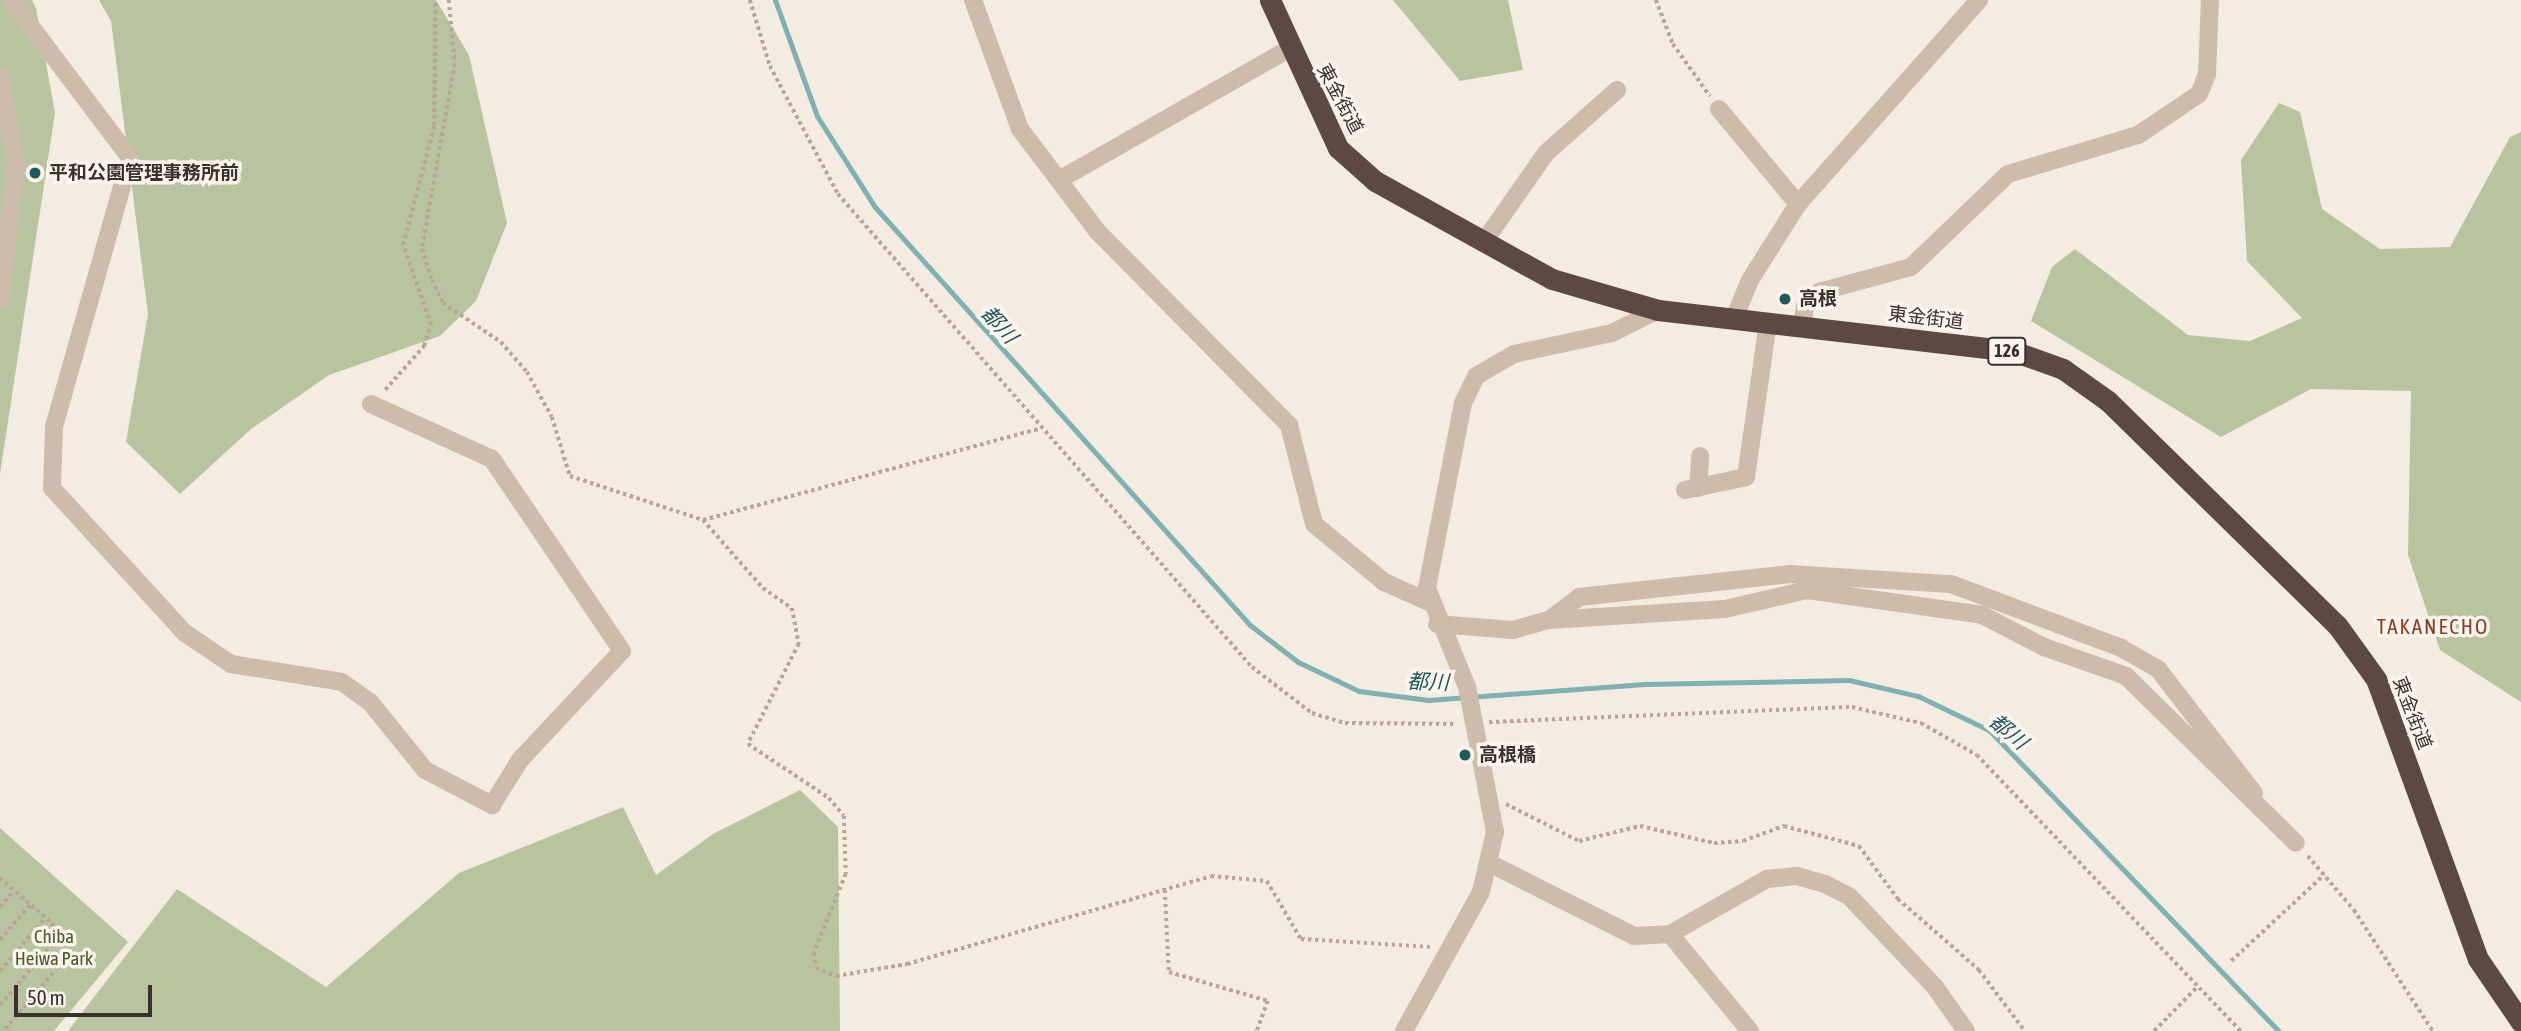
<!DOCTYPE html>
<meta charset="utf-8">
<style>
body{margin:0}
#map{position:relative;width:2521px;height:1031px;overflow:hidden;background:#f4ebe1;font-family:"Asap Condensed","Noto Sans JP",sans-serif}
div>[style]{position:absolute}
.green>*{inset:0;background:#b8c4a0}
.stream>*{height:5px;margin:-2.5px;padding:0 2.5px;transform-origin:2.5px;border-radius:2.5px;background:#7fb0b2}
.path>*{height:3.5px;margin-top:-1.75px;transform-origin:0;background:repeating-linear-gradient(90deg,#b9a596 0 3.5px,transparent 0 7px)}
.minor>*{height:18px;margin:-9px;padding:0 9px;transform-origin:9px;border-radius:9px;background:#cdbbac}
.highway>*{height:21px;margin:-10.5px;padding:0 10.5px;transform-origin:10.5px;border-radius:10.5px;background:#5c4a42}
.dots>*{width:19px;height:19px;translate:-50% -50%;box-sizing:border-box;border:4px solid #fbf5ee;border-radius:50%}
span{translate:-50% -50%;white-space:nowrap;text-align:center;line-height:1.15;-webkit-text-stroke:7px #fbf5ee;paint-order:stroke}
.shield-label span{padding:2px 5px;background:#fbf5ee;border:2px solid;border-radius:5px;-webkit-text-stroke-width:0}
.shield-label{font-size:18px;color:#3b302b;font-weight:700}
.street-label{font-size:19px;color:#3b302b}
.poi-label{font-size:19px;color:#3b302b;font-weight:700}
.left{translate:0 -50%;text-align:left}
.park-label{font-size:19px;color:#4a5a2e}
.water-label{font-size:21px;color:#1f5a5e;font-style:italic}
.neighbourhood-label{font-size:21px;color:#8c3b22;letter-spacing:2px}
.scale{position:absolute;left:14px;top:985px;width:138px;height:32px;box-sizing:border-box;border:4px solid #3b302b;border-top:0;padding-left:9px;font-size:21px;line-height:24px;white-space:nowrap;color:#3b302b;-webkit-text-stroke:5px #fbf5ee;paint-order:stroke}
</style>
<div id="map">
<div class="green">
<div style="clip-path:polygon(0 0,32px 0,36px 8px,55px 113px,0 474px)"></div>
<div style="clip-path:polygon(99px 0,436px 0,469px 55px,507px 223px,476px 301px,440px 336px,329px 375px,251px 429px,180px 494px,126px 442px,148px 314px,111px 21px)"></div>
<div style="clip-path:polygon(1393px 0,1508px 0,1523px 70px,1460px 81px)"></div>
<div style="clip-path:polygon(2279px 103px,2300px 112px,2322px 209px,2380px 249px,2450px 247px,2510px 137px,2521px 132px,2521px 702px,2440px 650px,2408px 555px,2411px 391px,2311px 389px,2221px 437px,2031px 321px,2052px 267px,2075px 249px,2188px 335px,2250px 341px,2302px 318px,2247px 261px,2241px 160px)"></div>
<div style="clip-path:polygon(800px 790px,838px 827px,840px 1031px,68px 1031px,177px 889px,326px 987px,459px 873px,623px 807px,656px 875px,713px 834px)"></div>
<div style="clip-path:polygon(0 828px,128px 942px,54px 1031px,0 1031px)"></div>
</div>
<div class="stream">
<div style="left:775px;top:0;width:123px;rotate:70.1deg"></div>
<div style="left:817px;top:116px;width:108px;rotate:57.5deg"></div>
<div style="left:875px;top:207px;width:562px;rotate:48.1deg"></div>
<div style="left:1250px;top:625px;width:61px;rotate:37.6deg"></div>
<div style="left:1298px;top:662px;width:68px;rotate:25.4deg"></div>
<div style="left:1359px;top:691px;width:70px;rotate:7.4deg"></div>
<div style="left:1428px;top:700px;width:217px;rotate:-4.2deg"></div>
<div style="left:1644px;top:684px;width:205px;rotate:-1.1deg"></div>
<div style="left:1849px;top:680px;width:71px;rotate:13.1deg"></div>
<div style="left:1918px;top:696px;width:79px;rotate:25.6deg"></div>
<div style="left:1989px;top:730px;width:418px;rotate:46.1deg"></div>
</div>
<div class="path">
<div style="left:449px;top:0;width:64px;rotate:84.6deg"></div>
<div style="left:455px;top:64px;width:188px;rotate:100.1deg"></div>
<div style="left:422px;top:249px;width:33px;rotate:72deg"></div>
<div style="left:432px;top:280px;width:25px;rotate:64deg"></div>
<div style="left:443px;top:303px;width:70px;rotate:33.9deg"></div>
<div style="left:501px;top:342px;width:40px;rotate:49deg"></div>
<div style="left:527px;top:372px;width:51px;rotate:60.9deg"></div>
<div style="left:552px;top:417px;width:62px;rotate:73deg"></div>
<div style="left:570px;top:476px;width:140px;rotate:18.3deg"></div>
<div style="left:703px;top:520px;width:91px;rotate:48.6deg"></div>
<div style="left:763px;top:588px;width:35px;rotate:35deg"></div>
<div style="left:792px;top:608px;width:37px;rotate:79deg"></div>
<div style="left:799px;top:644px;width:112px;rotate:117deg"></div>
<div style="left:748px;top:744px;width:97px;rotate:33.7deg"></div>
<div style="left:829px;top:798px;width:23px;rotate:50deg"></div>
<div style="left:844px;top:816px;width:58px;rotate:88deg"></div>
<div style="left:846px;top:874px;width:85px;rotate:112.1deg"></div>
<div style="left:814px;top:953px;width:15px;rotate:82deg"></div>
<div style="left:816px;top:968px;width:22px;rotate:22deg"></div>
<div style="left:836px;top:976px;width:72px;rotate:-9.6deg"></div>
<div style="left:907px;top:964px;width:316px;rotate:-16.1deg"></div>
<div style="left:1211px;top:876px;width:56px;rotate:5.1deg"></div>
<div style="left:1267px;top:881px;width:67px;rotate:59.6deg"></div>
<div style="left:1301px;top:939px;width:129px;rotate:3.5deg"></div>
<div style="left:750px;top:0;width:69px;rotate:73.1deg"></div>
<div style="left:770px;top:66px;width:145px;rotate:62deg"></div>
<div style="left:838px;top:194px;width:629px;rotate:48.81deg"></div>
<div style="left:1252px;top:667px;width:76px;rotate:37.5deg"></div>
<div style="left:1312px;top:713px;width:34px;rotate:17deg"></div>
<div style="left:1345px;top:723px;width:112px;rotate:0.5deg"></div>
<div style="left:1656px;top:0;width:47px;rotate:68.9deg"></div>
<div style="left:1673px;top:44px;width:64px;rotate:54.6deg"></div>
<div style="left:385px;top:390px;width:59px;rotate:-48.4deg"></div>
<div style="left:424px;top:346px;width:22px;rotate:-72deg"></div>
<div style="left:431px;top:325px;width:85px;rotate:-109.3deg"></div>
<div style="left:403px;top:245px;width:123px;rotate:-75.4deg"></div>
<div style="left:434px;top:126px;width:126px;rotate:-89.5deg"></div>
<div style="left:703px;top:520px;width:350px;rotate:-15.2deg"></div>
<div style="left:1489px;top:722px;width:363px;rotate:-2.4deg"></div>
<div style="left:1852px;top:707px;width:71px;rotate:13.1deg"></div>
<div style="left:1921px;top:723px;width:64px;rotate:29.7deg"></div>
<div style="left:1977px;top:755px;width:382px;rotate:46.3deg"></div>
<div style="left:1506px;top:804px;width:82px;rotate:26.9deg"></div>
<div style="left:1579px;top:841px;width:63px;rotate:-13.8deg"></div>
<div style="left:1640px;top:826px;width:76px;rotate:12.9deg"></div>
<div style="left:1714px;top:843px;width:29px;rotate:-4deg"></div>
<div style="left:1743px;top:841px;width:44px;rotate:-20.1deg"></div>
<div style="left:1784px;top:826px;width:78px;rotate:14.9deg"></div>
<div style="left:1859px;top:846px;width:66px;rotate:53.7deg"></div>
<div style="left:1898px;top:899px;width:108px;rotate:41.2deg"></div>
<div style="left:1979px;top:970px;width:76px;rotate:53deg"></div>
<div style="left:2308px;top:856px;width:71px;rotate:49.6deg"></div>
<div style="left:2354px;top:910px;width:145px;rotate:56.9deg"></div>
<div style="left:0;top:878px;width:69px;rotate:40.9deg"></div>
<div style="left:52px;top:923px;width:37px;rotate:66deg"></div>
<div style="left:67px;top:957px;width:97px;rotate:130.4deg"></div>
<div style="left:1165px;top:890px;width:82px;rotate:87.2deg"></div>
<div style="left:1169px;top:972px;width:103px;rotate:16.3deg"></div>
<div style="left:1268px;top:1001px;width:32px;rotate:110deg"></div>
<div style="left:0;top:907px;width:21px;rotate:-49deg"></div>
<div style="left:0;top:940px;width:46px;rotate:-49.4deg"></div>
<div style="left:2231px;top:961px;width:127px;rotate:-42.8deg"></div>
<div style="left:0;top:971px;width:70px;rotate:-49.7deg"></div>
<div style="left:0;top:1005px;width:89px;rotate:-49.5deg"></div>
<div style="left:2154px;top:1031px;width:63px;rotate:-45.6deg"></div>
</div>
<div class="minor">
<div style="left:11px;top:0;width:198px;rotate:53deg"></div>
<div style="left:130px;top:158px;width:279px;rotate:105.8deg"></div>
<div style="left:54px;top:426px;width:62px;rotate:91.8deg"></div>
<div style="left:52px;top:488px;width:197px;rotate:47.5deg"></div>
<div style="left:185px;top:633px;width:55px;rotate:34deg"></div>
<div style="left:231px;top:664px;width:112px;rotate:9.2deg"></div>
<div style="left:342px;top:682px;width:34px;rotate:36deg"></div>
<div style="left:370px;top:702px;width:87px;rotate:51deg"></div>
<div style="left:425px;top:770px;width:76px;rotate:27.6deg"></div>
<div style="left:492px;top:805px;width:53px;rotate:-58.1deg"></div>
<div style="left:520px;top:760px;width:149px;rotate:-46.9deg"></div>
<div style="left:622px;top:651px;width:232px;rotate:-124.1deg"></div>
<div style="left:492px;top:459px;width:133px;rotate:-155.6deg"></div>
<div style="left:973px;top:0;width:137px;rotate:70deg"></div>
<div style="left:1020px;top:129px;width:129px;rotate:52.9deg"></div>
<div style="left:1098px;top:232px;width:272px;rotate:45.3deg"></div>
<div style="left:1289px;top:425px;width:102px;rotate:75.8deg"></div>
<div style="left:1314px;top:524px;width:91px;rotate:39.6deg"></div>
<div style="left:1384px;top:582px;width:49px;rotate:24deg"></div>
<div style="left:0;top:76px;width:90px;rotate:79.8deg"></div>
<div style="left:16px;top:165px;width:135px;rotate:96.8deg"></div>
<div style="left:1719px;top:109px;width:124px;rotate:50.3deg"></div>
<div style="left:1059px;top:180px;width:265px;rotate:-29.7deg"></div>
<div style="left:1483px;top:243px;width:110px;rotate:-55deg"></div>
<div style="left:1546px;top:153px;width:95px;rotate:-41.6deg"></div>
<div style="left:1734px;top:319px;width:42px;rotate:-67.7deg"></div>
<div style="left:1750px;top:280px;width:90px;rotate:-57.7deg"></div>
<div style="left:1798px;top:204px;width:273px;rotate:-48.4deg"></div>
<div style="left:1802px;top:326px;width:19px;rotate:-81deg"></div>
<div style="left:1805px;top:307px;width:21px;rotate:-47deg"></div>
<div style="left:1819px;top:292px;width:95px;rotate:-15.2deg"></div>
<div style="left:1911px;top:267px;width:134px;rotate:-43.8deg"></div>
<div style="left:2008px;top:174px;width:136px;rotate:-16.7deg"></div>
<div style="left:2138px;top:135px;width:73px;rotate:-33.9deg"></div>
<div style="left:2199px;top:94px;width:22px;rotate:-68deg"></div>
<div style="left:2207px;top:74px;width:74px;rotate:-87.7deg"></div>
<div style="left:1698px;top:488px;width:32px;rotate:-86deg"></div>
<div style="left:1685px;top:490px;width:62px;rotate:-12deg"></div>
<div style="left:1746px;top:477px;width:157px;rotate:-81.9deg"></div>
<div style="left:1549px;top:620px;width:38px;rotate:-37deg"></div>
<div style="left:1579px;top:597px;width:212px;rotate:-6.2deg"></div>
<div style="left:1790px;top:574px;width:161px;rotate:3.6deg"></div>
<div style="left:1951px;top:584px;width:182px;rotate:20.6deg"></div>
<div style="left:2121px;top:648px;width:43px;rotate:29.6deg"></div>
<div style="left:2158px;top:669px;width:157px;rotate:52.3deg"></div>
<div style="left:1437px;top:624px;width:76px;rotate:4.5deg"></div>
<div style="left:1513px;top:630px;width:37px;rotate:-16deg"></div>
<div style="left:1549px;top:620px;width:176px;rotate:-3.6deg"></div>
<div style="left:1725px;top:609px;width:84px;rotate:-13deg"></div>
<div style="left:1807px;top:590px;width:177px;rotate:8.1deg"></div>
<div style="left:1982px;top:615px;width:70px;rotate:27.3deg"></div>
<div style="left:2044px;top:647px;width:87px;rotate:19.5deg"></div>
<div style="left:2126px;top:676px;width:238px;rotate:44.5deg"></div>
<div style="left:1491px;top:864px;width:160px;rotate:26.7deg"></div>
<div style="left:1634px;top:936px;width:36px;rotate:-3deg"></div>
<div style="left:1670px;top:934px;width:112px;rotate:-29.6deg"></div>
<div style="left:1767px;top:879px;width:30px;rotate:-6deg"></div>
<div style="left:1797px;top:876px;width:29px;rotate:16deg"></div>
<div style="left:1825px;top:884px;width:28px;rotate:27deg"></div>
<div style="left:1850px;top:897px;width:124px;rotate:46.6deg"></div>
<div style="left:1935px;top:987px;width:54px;rotate:54.8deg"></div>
<div style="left:1670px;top:934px;width:126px;rotate:50.5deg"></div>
<div style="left:1404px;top:1031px;width:159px;rotate:-61deg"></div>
<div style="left:1481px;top:892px;width:62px;rotate:-76.9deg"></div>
<div style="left:1495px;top:832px;width:148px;rotate:-100.9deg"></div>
<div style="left:1467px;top:687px;width:107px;rotate:-112deg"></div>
<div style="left:1427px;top:588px;width:188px;rotate:-79deg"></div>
<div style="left:1463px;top:403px;width:30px;rotate:-64deg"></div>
<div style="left:1476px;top:376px;width:44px;rotate:-30.1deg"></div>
<div style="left:1514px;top:354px;width:100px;rotate:-12.1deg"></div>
<div style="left:1612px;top:333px;width:51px;rotate:-26.6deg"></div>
</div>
<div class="highway">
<div style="left:1270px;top:0;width:163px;rotate:65.3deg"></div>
<div style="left:1338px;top:148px;width:50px;rotate:41.7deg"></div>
<div style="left:1375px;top:181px;width:202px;rotate:29deg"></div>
<div style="left:1552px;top:279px;width:110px;rotate:16.3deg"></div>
<div style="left:1658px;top:310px;width:357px;rotate:6.6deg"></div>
<div style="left:2013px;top:351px;width:53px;rotate:19.8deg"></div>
<div style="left:2063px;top:369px;width:55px;rotate:35.4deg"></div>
<div style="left:2108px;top:401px;width:320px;rotate:44.4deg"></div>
<div style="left:2337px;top:625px;width:67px;rotate:54.2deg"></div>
<div style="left:2376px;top:679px;width:298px;rotate:70deg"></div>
<div style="left:2478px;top:959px;width:76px;rotate:55.7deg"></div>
</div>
<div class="dots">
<div style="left:35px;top:173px;background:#1f5a5e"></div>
<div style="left:1785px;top:299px;background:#1f5a5e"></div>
<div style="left:1465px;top:755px;background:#1f5a5e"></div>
</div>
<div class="shield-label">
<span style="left:2007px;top:351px">126</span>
</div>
<div class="street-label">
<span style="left:1340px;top:99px;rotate:62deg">東金街道</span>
<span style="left:1926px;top:318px;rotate:7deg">東金街道</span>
<span style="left:2412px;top:713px;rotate:69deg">東金街道</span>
</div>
<div class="poi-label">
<span class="left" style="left:49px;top:173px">平和公園管理事務所前</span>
<span class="left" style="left:1799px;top:299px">高根</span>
<span class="left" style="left:1479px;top:755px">高根橋</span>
</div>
<div class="park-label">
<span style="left:54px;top:948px">Chiba<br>Heiwa Park</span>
</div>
<div class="water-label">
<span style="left:1000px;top:324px;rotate:48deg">都川</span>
<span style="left:1428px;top:681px;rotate:2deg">都川</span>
<span style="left:2009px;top:731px;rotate:40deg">都川</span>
</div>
<div class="neighbourhood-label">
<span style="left:2433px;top:626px">TAKANECHO</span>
</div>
<div class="scale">50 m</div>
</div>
